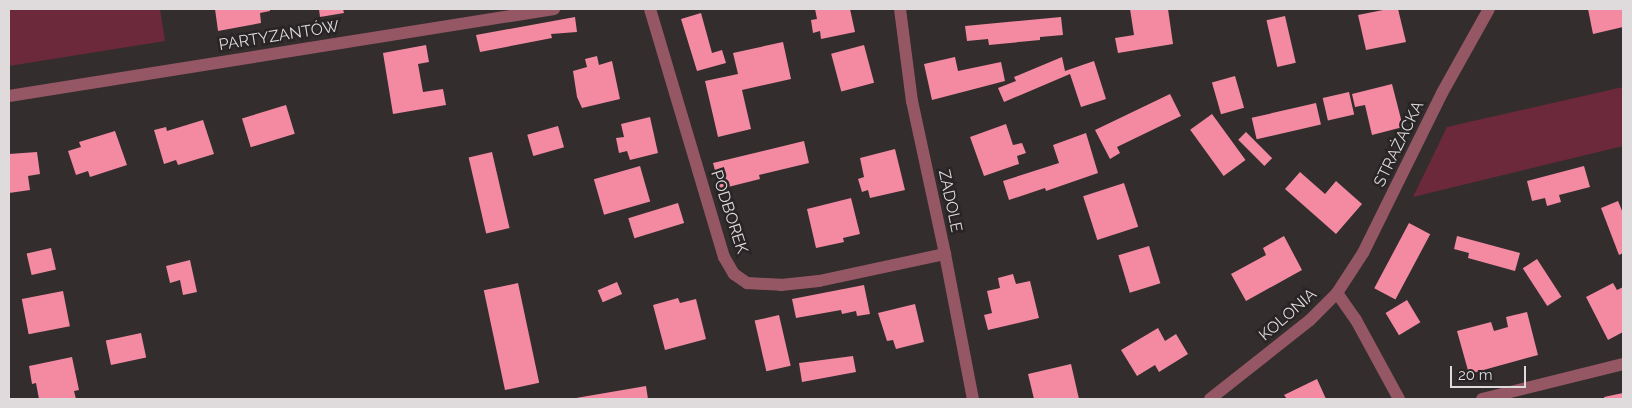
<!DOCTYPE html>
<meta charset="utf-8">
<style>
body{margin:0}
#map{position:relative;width:1632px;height:408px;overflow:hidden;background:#332d2e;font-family:Raleway,sans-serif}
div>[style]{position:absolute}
.green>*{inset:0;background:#6c293b}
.building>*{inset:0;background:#f48aa2;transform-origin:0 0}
.minor>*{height:12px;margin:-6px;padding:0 6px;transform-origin:6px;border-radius:6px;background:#965764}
span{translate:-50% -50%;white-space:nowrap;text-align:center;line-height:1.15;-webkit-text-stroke:5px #292425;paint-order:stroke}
.street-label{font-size:16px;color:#dfdbdc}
.frame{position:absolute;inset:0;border:10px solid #dfdbdc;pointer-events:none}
.scale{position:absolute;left:1450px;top:366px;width:76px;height:22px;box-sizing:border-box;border:2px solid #dfdbdc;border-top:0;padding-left:6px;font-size:15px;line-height:18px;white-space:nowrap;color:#dfdbdc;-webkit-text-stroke:4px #292425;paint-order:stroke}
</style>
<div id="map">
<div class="green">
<div style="clip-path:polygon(9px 9px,160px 9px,165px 41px,9px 66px)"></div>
<div style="clip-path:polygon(1623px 87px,1623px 146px,1413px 197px,1447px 127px)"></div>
</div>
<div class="building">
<div style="clip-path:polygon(215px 9px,270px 9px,270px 11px,260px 13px,261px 23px,218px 31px)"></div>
<div style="clip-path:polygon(319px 9px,343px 9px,344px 13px,320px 17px)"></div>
<div style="clip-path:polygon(815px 9px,850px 9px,855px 32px,821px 39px,820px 31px,813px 33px,811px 20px,817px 19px)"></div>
<div style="clip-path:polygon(1130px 9px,1168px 9px,1173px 44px,1118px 53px,1115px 38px,1134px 35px)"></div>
<div style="clip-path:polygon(1388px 9px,1398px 9px,1406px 42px,1366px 50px,1358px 15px)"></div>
<div style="clip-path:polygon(1588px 9px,1623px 9px,1623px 27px,1593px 34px)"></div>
<div style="clip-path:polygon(701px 13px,712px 53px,722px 50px,726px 63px,697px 71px,681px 19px)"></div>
<div style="left:1285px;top:16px;width:48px;height:19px;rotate:77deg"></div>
<div style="clip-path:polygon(575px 17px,577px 32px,551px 34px,552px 38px,480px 52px,476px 35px)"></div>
<div style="clip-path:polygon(1061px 17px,1063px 35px,1040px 37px,1040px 40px,989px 45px,988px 39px,967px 41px,965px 26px)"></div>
<div style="clip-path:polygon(783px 42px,791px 79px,742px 90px,751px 129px,718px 137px,705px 81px,738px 74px,733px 53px)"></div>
<div style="clip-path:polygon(426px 45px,429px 62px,418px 64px,423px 92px,443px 89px,446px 105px,393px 114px,383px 53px)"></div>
<div style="left:864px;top:45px;width:39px;height:34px;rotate:75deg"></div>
<div style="clip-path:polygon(597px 56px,599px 65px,612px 61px,620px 99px,582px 108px,577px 97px,573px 71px,587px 67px,585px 59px)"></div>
<div style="clip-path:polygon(955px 57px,958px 71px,1001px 62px,1005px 81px,932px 100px,924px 64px)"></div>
<div style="clip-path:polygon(1062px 57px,1065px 71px,1094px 61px,1106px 99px,1081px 107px,1070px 74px,1004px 102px,998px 88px,1016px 81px,1014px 77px)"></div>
<div style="left:1235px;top:76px;width:33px;height:24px;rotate:74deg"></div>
<div style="clip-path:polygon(1392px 84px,1403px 127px,1372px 135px,1365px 105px,1355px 107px,1352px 94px)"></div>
<div style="left:1349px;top:92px;width:23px;height:27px;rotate:77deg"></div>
<div style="clip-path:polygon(1170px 94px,1181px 116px,1117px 147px,1120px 153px,1110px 159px,1095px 130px)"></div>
<div style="left:1316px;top:103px;width:22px;height:66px;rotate:77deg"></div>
<div style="left:286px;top:105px;width:30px;height:46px;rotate:73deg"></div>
<div style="left:1212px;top:114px;width:57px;height:27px;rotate:54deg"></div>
<div style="clip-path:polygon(650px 117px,658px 153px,630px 160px,627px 151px,619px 153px,616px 138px,624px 137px,621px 124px)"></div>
<div style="clip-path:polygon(203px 120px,214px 154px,178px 165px,176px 160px,164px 164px,154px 130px,166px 127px,167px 131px)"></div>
<div style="clip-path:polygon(1006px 124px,1013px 145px,1022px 143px,1026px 153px,1017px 156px,1019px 164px,984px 176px,970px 137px)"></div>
<div style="left:558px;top:126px;width:22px;height:32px;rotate:74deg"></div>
<div style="clip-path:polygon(115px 131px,127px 165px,90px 177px,88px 171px,76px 175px,68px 151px,81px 147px,79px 142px)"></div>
<div style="left:1246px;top:132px;width:37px;height:11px;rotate:45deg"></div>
<div style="clip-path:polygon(1086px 133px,1098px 173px,1046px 191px,1045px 188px,1009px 200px,1003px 181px,1059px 163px,1053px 145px)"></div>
<div style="clip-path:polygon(804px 141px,809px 163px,759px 175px,760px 179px,720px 189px,713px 163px)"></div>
<div style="clip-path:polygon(895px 149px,905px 190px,870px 198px,868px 190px,862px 192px,858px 179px,864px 177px,860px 158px)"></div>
<div style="clip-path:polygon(37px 152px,40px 174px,28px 176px,30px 190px,9px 193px,9px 154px)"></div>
<div style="left:492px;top:152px;width:78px;height:24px;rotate:77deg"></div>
<div style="left:640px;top:166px;width:37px;height:48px;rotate:74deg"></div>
<div style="clip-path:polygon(1584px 166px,1590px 187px,1559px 195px,1561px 202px,1547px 206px,1545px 198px,1532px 201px,1527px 181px)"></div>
<div style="clip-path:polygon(1300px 172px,1325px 194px,1336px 181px,1362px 204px,1336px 234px,1285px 189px)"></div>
<div style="left:1124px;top:183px;width:46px;height:43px;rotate:72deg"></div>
<div style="clip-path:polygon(851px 198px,860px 234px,843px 238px,844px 242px,816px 248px,807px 209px)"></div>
<div style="clip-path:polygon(1618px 201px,1623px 213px,1623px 253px,1619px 255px,1601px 208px)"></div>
<div style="left:678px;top:203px;width:21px;height:52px;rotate:73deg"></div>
<div style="left:1409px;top:223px;width:24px;height:74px;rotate:28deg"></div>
<div style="clip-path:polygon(1284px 236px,1302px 270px,1246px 301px,1231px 274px,1266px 255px,1263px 248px)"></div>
<div style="clip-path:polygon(1457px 236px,1520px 253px,1515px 271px,1468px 258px,1469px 253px,1454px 249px)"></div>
<div style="left:1149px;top:246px;width:39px;height:32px;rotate:73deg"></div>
<div style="left:51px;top:248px;width:22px;height:25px;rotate:77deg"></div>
<div style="left:1537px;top:259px;width:45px;height:17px;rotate:57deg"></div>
<div style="clip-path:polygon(190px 260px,197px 292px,183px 295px,180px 280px,170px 283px,166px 266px)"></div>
<div style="clip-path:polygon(1013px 274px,1016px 284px,1030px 281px,1039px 318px,988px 330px,984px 315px,992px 313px,987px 291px,1000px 288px,998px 278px)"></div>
<div style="left:617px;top:282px;width:13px;height:21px;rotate:67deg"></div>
<div style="left:518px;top:283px;width:102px;height:35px;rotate:78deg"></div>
<div style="clip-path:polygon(1613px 283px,1617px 290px,1623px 287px,1623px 332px,1608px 340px,1586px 297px)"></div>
<div style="clip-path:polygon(864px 285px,870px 314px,857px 316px,856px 311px,842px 314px,841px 310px,796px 318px,792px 299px)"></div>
<div style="left:63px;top:291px;width:36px;height:42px;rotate:79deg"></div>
<div style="clip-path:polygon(678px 298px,680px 303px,696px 299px,706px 339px,665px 350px,653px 305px)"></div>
<div style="left:1407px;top:300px;width:26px;height:25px;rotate:59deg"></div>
<div style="clip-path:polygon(915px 304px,924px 342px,896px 349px,893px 340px,887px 341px,878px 313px)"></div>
<div style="clip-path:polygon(1527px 312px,1538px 355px,1469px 374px,1457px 331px,1491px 322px,1494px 331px,1508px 327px,1506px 317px)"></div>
<div style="left:779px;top:315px;width:52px;height:25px;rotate:77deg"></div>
<div style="clip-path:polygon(1158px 328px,1165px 341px,1176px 334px,1188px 354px,1159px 372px,1155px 365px,1137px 376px,1121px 350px)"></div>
<div style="left:141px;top:333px;width:25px;height:36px;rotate:78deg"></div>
<div style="clip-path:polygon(853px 356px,856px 372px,802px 382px,799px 363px)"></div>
<div style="clip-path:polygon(72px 357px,79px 390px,74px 391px,76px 399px,39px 399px,36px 383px,32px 384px,29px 366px)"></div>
<div style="clip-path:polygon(1071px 364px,1079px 399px,1034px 399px,1028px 374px)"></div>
<div style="clip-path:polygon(1317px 379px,1326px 399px,1287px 399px,1284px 395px)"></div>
<div style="clip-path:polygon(646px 386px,648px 399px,576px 399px,576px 398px)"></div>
<div style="clip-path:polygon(1623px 393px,1623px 399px,1605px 399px,1604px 397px)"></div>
</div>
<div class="minor">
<div style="left:650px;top:9px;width:259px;rotate:73.4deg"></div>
<div style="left:724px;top:257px;width:20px;rotate:60deg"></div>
<div style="left:734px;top:274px;width:16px;rotate:35deg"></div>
<div style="left:747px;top:283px;width:34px;rotate:3deg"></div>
<div style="left:781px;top:285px;width:38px;rotate:-6deg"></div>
<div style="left:819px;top:281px;width:129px;rotate:-12.1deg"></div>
<div style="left:900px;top:9px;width:93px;rotate:82.6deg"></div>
<div style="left:912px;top:101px;width:157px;rotate:77.8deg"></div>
<div style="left:945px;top:254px;width:148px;rotate:79.1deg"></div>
<div style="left:9px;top:96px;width:552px;rotate:-9.07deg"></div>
<div style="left:1337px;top:293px;width:48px;rotate:-57deg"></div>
<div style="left:1363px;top:253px;width:178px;rotate:-63.7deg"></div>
<div style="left:1442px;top:93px;width:96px;rotate:-60.8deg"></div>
<div style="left:1210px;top:399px;width:127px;rotate:-38.3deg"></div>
<div style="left:1310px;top:320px;width:38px;rotate:-45deg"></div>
<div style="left:1337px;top:293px;width:33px;rotate:55deg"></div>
<div style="left:1356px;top:320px;width:90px;rotate:61.4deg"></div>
<div style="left:1482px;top:399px;width:145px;rotate:-13.9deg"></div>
</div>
<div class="street-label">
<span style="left:279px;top:36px;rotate:-9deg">PARTYZANTÓW</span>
<span style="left:1399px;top:144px;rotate:-64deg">STRAŻACKA</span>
<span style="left:950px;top:201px;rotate:78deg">ZADOLE</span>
<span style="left:729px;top:212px;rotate:72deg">PODBOREK</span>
<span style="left:1288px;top:315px;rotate:-41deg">KOLONIA</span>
</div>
<div class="frame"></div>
<div class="scale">20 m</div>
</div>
